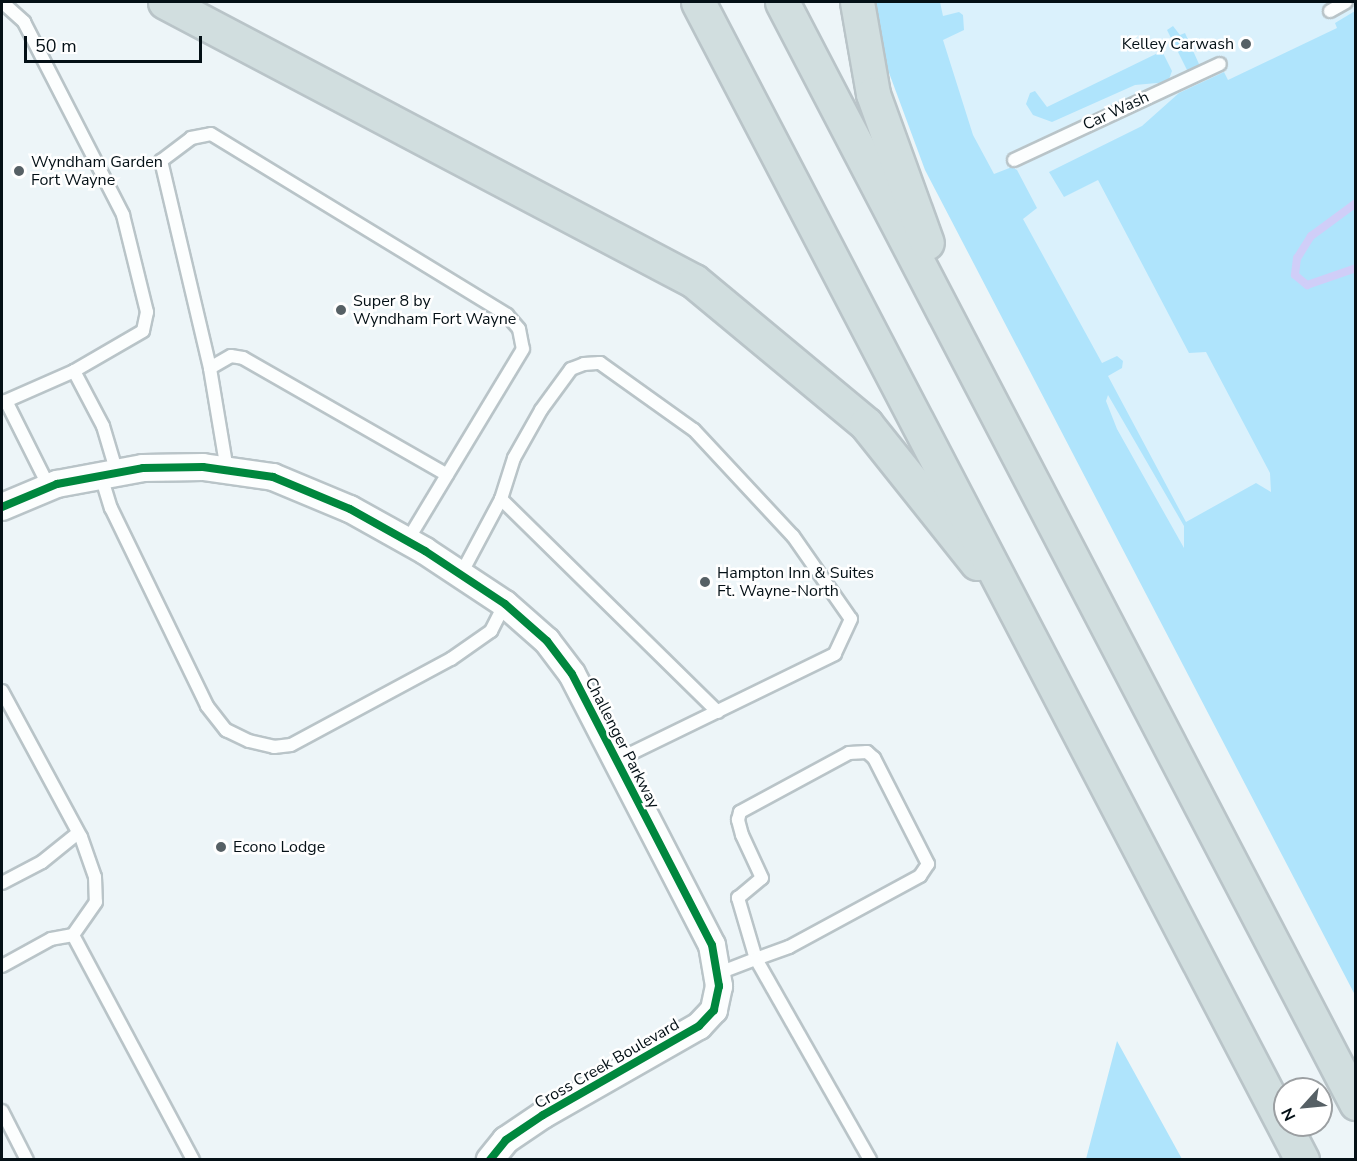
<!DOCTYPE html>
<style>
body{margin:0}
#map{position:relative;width:1357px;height:1161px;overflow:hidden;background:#edf5f8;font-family:"Nunito Sans",sans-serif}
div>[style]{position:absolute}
.built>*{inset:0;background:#daf1fc}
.green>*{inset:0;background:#afe4fc}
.stream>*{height:8px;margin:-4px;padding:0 4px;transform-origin:4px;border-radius:4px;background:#d0cef8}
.roads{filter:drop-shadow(2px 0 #b9c4c8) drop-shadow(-2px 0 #b9c4c8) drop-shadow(0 2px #b9c4c8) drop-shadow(0 -2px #b9c4c8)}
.service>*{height:12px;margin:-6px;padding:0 6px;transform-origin:6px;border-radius:6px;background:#fcfefe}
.minor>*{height:26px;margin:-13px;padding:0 13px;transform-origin:13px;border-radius:13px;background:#fcfefe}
.motorway>*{height:33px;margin:-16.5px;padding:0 16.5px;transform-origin:16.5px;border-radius:16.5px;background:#d1dedf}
.cycleway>*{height:8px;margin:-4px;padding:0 4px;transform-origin:4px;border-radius:4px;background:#00873e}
.dots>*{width:16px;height:16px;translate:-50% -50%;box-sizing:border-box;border:3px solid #fff;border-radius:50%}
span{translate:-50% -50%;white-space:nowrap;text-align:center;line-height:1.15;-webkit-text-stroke:5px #fff;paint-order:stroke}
.poi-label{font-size:16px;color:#041016}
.right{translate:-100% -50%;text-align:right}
.left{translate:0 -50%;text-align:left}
.street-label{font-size:16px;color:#041016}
.frame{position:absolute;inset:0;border:3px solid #041016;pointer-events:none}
.north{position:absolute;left:1273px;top:1077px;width:60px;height:60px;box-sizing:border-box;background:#fff;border:2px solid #9b9fa2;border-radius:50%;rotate:243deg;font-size:16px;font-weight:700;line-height:24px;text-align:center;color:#041016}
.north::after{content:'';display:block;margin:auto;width:21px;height:27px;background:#566065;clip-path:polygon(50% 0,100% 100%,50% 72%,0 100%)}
.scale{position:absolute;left:24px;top:36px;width:178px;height:27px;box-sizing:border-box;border:3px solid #041016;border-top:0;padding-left:8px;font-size:18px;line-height:21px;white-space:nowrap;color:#041016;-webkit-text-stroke:4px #fff;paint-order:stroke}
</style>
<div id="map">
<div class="built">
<div style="clip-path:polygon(908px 2px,1355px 2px,1355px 870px,925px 108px)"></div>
</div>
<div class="green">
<div style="clip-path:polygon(evenodd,871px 2px,940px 2px,943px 16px,959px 12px,963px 15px,964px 30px,943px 40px,973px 135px,994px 174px,1012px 167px,1017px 170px,1037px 208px,1023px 219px,1102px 363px,1117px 356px,1123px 361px,1122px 368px,1108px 376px,1186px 522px,1256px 483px,1271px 492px,1270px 473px,1206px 352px,1189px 353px,1098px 180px,1064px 197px,1049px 172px,1142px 126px,1179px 93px,1224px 72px,1228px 80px,1337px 28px,1335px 23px,1355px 11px,1355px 995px,925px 170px,885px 62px,871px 2px,1108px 395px,1184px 526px,1184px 548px,1117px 429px,1106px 401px,1108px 395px)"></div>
<div style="clip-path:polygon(1173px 26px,1180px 35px,1185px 33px,1199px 64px,1207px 62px,1188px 72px,1167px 30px)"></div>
<div style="clip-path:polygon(1162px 51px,1172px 71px,1168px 82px,1135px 85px,1052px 122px,1033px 115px,1026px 104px,1030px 93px,1035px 91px,1047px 107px)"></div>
<div style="clip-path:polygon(1117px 1041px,1182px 1159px,1183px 1159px,1086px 1159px)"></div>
</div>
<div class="stream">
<div style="left:1356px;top:203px;width:56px;rotate:143.7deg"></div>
<div style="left:1311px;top:236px;width:26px;rotate:122deg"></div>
<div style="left:1297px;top:258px;width:17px;rotate:97deg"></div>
<div style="left:1295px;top:275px;width:16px;rotate:40deg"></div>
<div style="left:1307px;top:285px;width:52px;rotate:-19.1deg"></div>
</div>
<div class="roads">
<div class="service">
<div style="left:2px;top:2px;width:30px;rotate:42deg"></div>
<div style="left:24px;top:22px;width:217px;rotate:62.8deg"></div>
<div style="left:123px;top:215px;width:100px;rotate:76.1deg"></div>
<div style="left:147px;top:312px;width:19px;rotate:102deg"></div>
<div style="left:143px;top:331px;width:80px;rotate:149.9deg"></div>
<div style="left:74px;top:371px;width:62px;rotate:62.2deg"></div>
<div style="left:103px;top:426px;width:49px;rotate:73.4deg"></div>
<div style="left:1330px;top:11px;width:18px;rotate:-29deg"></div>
<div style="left:1014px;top:160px;width:227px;rotate:-25deg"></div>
<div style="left:210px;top:368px;width:24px;rotate:-30deg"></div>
<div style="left:231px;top:356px;width:12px;rotate:9deg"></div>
<div style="left:243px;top:358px;width:235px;rotate:29.8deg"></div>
<div style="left:6px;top:401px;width:74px;rotate:-23.8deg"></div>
<div style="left:2px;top:403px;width:4px;rotate:-27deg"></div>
<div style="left:6px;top:401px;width:96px;rotate:63.4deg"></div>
<div style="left:227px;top:470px;width:103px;rotate:-99.5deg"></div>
<div style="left:210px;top:368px;width:213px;rotate:-103.3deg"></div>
<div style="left:161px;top:161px;width:38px;rotate:-37deg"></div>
<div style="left:191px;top:138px;width:20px;rotate:-11deg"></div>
<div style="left:211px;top:134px;width:347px;rotate:31.4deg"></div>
<div style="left:507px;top:315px;width:18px;rotate:49deg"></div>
<div style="left:519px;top:329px;width:20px;rotate:79deg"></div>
<div style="left:523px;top:349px;width:224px;rotate:121.1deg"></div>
<div style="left:101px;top:476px;width:34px;rotate:73deg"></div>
<div style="left:111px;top:508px;width:220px;rotate:64.1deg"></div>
<div style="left:207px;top:706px;width:31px;rotate:52deg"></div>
<div style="left:226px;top:730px;width:25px;rotate:26deg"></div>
<div style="left:249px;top:741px;width:26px;rotate:13deg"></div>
<div style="left:274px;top:747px;width:17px;rotate:-7deg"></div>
<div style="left:291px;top:745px;width:182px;rotate:-28.3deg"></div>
<div style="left:451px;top:659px;width:49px;rotate:-35deg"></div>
<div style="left:491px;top:631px;width:30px;rotate:-63deg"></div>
<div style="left:501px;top:499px;width:304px;rotate:44.5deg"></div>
<div style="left:461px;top:574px;width:85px;rotate:-61.9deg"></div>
<div style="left:501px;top:499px;width:43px;rotate:-72.4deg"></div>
<div style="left:514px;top:458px;width:55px;rotate:-60.6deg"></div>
<div style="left:541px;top:410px;width:51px;rotate:-53.8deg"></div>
<div style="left:571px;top:369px;width:14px;rotate:-21deg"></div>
<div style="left:584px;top:364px;width:16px;rotate:-4deg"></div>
<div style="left:600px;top:363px;width:115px;rotate:35.5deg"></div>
<div style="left:694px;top:430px;width:145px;rotate:47deg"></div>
<div style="left:793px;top:536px;width:101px;rotate:55.1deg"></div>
<div style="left:851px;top:619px;width:38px;rotate:115deg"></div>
<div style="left:835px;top:654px;width:244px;rotate:154deg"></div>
<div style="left:2px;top:691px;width:166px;rotate:61.6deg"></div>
<div style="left:81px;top:837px;width:42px;rotate:70.7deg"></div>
<div style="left:95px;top:877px;width:25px;rotate:88deg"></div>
<div style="left:96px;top:902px;width:40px;rotate:124.9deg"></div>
<div style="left:73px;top:935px;width:22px;rotate:170deg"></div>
<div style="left:51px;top:939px;width:56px;rotate:151.1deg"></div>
<div style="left:867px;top:752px;width:9px;rotate:41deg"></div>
<div style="left:874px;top:758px;width:119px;rotate:63deg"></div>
<div style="left:928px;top:864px;width:14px;rotate:124deg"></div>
<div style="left:920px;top:876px;width:149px;rotate:151.5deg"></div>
<div style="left:789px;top:947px;width:35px;rotate:160deg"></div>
<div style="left:756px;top:959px;width:64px;rotate:-106.4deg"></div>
<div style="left:738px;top:898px;width:31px;rotate:-40deg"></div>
<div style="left:762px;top:878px;width:47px;rotate:-114.9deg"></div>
<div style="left:742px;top:835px;width:16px;rotate:-105deg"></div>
<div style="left:738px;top:820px;width:8px;rotate:-76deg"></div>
<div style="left:740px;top:812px;width:124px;rotate:-28.4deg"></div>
<div style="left:849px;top:753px;width:18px;rotate:-3deg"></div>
<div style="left:2px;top:883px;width:45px;rotate:-27.7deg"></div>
<div style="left:42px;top:862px;width:46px;rotate:-38.9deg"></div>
<div style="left:73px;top:935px;width:255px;rotate:61.9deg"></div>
<div style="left:719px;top:973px;width:40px;rotate:-21deg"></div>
<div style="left:756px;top:959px;width:231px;rotate:60.4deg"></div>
<div style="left:2px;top:1111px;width:55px;rotate:63deg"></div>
</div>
<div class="minor">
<div style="left:2px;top:507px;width:60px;rotate:-22.7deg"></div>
<div style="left:57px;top:484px;width:87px;rotate:-10.5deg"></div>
<div style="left:143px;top:468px;width:60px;rotate:-1deg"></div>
<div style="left:203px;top:467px;width:71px;rotate:8.1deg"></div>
<div style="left:273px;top:477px;width:83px;rotate:22.6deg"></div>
<div style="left:350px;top:509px;width:86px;rotate:29.2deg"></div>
<div style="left:425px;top:551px;width:96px;rotate:33.5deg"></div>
<div style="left:505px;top:604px;width:56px;rotate:41.4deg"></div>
<div style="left:547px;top:641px;width:41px;rotate:52.9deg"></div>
<div style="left:572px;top:674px;width:305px;rotate:62.7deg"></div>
<div style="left:712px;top:945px;width:42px;rotate:80.3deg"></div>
<div style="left:719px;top:986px;width:25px;rotate:102deg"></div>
<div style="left:714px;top:1010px;width:22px;rotate:133deg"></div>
<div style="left:699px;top:1026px;width:180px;rotate:150.3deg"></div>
<div style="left:543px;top:1115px;width:45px;rotate:146deg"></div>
<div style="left:506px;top:1140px;width:26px;rotate:129deg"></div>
</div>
<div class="motorway">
<div style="left:165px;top:2px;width:598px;rotate:27.81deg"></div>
<div style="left:694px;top:281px;width:224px;rotate:39.7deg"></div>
<div style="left:866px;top:424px;width:178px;rotate:51.4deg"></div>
<div style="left:698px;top:2px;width:1306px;rotate:62.45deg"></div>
<div style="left:782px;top:2px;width:1242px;rotate:62.46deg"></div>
<div style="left:857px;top:2px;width:93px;rotate:80.1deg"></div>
<div style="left:873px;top:94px;width:158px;rotate:70.1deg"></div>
</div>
</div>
<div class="cycleway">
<div style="left:2px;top:507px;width:60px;rotate:-22.7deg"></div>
<div style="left:57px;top:484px;width:87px;rotate:-10.5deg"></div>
<div style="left:143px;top:468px;width:60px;rotate:-1deg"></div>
<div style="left:203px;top:467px;width:71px;rotate:8.1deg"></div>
<div style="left:273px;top:477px;width:83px;rotate:22.6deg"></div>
<div style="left:350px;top:509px;width:86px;rotate:29.2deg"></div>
<div style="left:425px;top:551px;width:96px;rotate:33.5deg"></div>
<div style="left:505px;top:604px;width:56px;rotate:41.4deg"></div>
<div style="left:547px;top:641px;width:41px;rotate:52.9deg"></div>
<div style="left:572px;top:674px;width:305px;rotate:62.7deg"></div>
<div style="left:712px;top:945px;width:42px;rotate:80.3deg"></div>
<div style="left:719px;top:986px;width:25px;rotate:102deg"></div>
<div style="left:714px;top:1010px;width:22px;rotate:133deg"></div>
<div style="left:699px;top:1026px;width:180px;rotate:150.3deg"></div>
<div style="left:543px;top:1115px;width:45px;rotate:146deg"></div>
<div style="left:506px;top:1140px;width:26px;rotate:129deg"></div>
</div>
<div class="dots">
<div style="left:1246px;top:44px;background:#566065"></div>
<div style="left:19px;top:171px;background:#566065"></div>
<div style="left:341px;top:310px;background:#566065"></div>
<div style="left:705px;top:582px;background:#566065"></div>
<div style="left:221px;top:847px;background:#566065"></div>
</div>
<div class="poi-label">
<span class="right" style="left:1234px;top:44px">Kelley Carwash</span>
<span class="left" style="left:31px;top:171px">Wyndham Garden<br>Fort Wayne</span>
<span class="left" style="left:353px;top:310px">Super 8 by<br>Wyndham Fort Wayne</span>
<span class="left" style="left:717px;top:582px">Hampton Inn &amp; Suites<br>Ft. Wayne-North</span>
<span class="left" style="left:233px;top:847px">Econo Lodge</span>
</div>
<div class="street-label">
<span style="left:1116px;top:111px;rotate:-25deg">Car Wash</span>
<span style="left:622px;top:743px;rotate:63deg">Challenger Parkway</span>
<span style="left:607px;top:1064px;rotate:-30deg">Cross Creek Boulevard</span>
</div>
<div class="frame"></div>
<div class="north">N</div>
<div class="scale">50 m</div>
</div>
